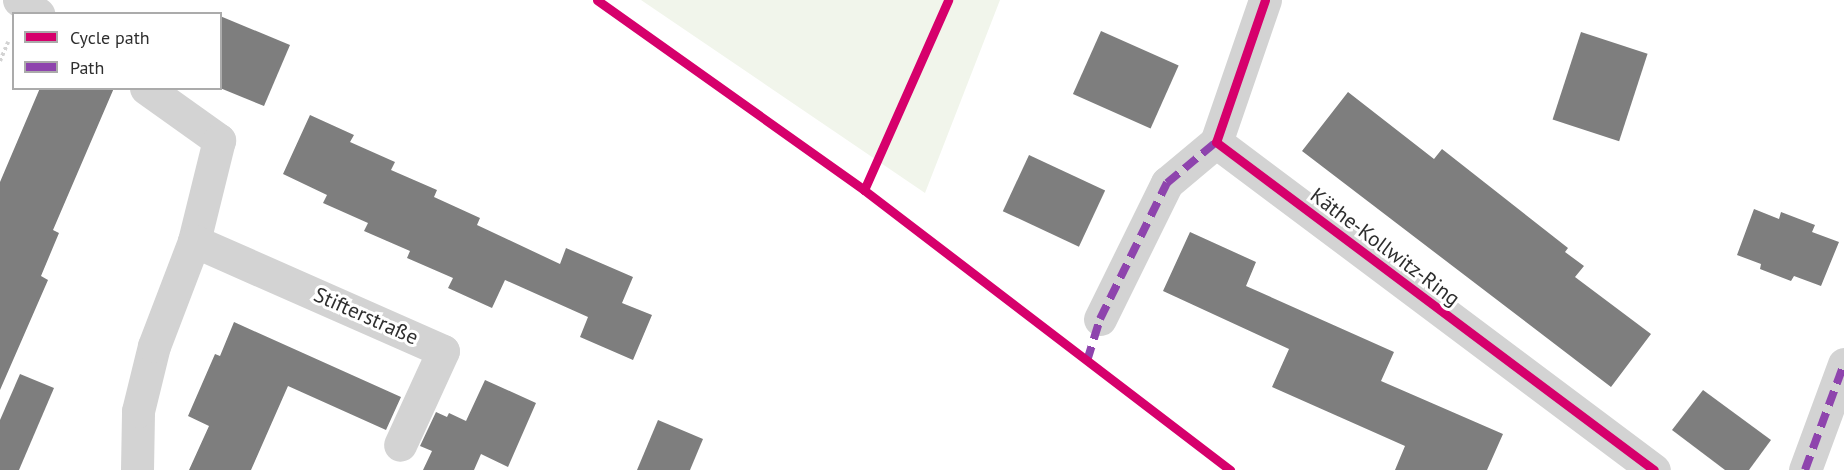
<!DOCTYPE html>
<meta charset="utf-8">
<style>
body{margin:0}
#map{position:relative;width:1844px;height:470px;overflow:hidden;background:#fff;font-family:"PT Sans",sans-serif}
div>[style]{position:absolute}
.green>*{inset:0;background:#f1f5eb}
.building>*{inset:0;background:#7e7e7e;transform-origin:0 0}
.path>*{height:4px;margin-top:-2px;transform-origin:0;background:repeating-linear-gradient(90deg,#d3d3d3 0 3px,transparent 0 6px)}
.minor>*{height:33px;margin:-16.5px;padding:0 16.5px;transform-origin:16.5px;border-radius:16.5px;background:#d3d3d3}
.quiet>*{height:8px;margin-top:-4px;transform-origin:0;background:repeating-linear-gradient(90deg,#8e44ad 0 15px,transparent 0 23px)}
.cycleway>*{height:9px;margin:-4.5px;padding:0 4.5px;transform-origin:4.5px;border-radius:4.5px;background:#d6006c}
span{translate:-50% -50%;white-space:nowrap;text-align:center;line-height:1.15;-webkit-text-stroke:6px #fff;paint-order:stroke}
.street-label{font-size:21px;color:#2e2e2e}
.legend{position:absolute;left:12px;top:12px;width:210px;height:78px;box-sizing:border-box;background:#fff;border:2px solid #ababab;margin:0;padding:8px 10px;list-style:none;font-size:18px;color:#2e2e2e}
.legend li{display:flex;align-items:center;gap:12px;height:30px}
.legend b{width:30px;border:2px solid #ababab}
</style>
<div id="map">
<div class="green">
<div style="clip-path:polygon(641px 0,1000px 0,925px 193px)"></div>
</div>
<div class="building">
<div style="clip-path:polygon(220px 16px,290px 45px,264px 106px,220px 88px)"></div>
<div style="left:1101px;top:31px;width:85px;height:69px;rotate:24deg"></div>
<div style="left:1581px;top:32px;width:70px;height:92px;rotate:18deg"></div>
<div style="clip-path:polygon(40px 88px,114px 88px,53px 230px,59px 233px,41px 276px,48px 280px,0 390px,0 182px)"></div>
<div style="clip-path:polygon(1348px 92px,1434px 159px,1442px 149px,1568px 248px,1565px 252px,1584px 266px,1575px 277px,1651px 334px,1611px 387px,1302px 151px)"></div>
<div style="clip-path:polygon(310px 115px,354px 135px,350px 142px,395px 162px,391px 170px,437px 190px,434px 197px,480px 218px,477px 225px,560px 264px,566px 248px,633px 277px,622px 303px,652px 315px,633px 360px,580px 337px,588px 317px,505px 280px,492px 308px,448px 288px,453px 278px,407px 258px,410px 251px,364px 231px,368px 223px,323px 203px,327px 195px,283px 174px)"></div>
<div style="left:1029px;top:155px;width:84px;height:62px;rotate:25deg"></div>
<div style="clip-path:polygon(1754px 209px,1779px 219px,1781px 212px,1815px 225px,1812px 232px,1839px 242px,1821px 286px,1794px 276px,1791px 281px,1760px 269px,1761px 264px,1737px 255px)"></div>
<div style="clip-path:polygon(1190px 232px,1256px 262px,1246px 286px,1394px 352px,1381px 381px,1503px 434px,1487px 470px,1395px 470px,1405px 446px,1272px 387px,1289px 349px,1163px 291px)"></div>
<div style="clip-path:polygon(234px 322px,401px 397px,386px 430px,288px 386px,251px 470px,189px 470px,209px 426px,188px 416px,215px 354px,220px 356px)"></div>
<div style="clip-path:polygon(20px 374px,54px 388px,19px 470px,0 470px,0 420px)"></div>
<div style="clip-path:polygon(485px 380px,536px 403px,508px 467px,481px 454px,474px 470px,423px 470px,432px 451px,420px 446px,436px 412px,447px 417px,449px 413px,466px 421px)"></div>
<div style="clip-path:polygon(1703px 390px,1771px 440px,1749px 470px,1725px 470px,1672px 430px)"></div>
<div style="clip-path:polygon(658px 420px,703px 439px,690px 470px,637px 470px)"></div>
</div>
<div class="path">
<div style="left:0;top:61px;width:21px;rotate:-67deg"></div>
</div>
<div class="minor">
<div style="left:19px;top:0;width:24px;rotate:36deg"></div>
<div style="left:1265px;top:0;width:150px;rotate:109deg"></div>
<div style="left:1216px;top:142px;width:547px;rotate:36.83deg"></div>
<div style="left:146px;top:88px;width:90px;rotate:35.5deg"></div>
<div style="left:219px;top:140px;width:104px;rotate:103.9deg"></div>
<div style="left:1100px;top:319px;width:152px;rotate:-63.8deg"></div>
<div style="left:1167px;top:183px;width:64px;rotate:-39.9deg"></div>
<div style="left:137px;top:470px;width:59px;rotate:-89deg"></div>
<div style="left:138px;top:411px;width:67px;rotate:-76.2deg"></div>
<div style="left:154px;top:346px;width:112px;rotate:-69.1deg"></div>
<div style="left:194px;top:241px;width:272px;rotate:23.8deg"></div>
<div style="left:443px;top:351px;width:103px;rotate:114.6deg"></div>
<div style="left:1805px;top:470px;width:113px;rotate:-69.8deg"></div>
</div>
<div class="quiet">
<div style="left:1087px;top:361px;width:44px;rotate:-72.8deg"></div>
<div style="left:1100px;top:319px;width:152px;rotate:-63.8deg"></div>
<div style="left:1167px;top:183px;width:64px;rotate:-39.9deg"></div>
<div style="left:1805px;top:470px;width:113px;rotate:-69.8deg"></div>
</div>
<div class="cycleway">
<div style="left:597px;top:0;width:328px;rotate:35.4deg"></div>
<div style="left:864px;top:190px;width:461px;rotate:37.4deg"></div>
<div style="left:1265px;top:0;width:150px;rotate:109deg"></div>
<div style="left:1216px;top:142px;width:547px;rotate:36.83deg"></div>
<div style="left:864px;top:190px;width:208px;rotate:-66.1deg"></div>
</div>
<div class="street-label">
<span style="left:1385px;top:247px;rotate:37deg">Käthe-Kollwitz-Ring</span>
<span style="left:366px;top:316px;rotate:24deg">Stifterstraße</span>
</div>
<ul class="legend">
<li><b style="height:8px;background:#d6006c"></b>Cycle path</li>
<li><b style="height:8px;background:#8e44ad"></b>Path</li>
</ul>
</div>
